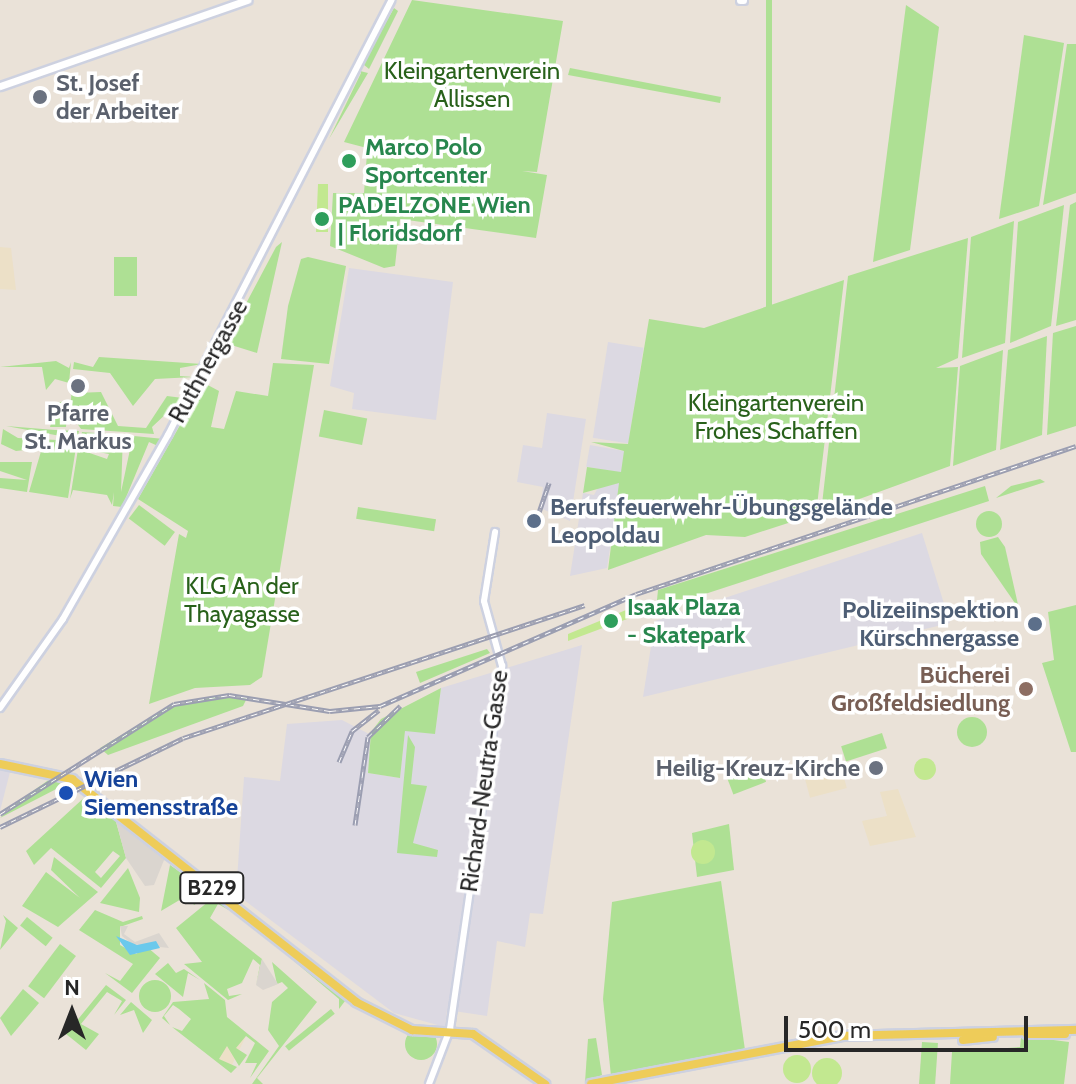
<!DOCTYPE html>
<meta charset="utf-8">
<style>
body{margin:0}
#map{position:relative;width:1076px;height:1084px;overflow:hidden;background:#eae2d8;font-family:Cabin,sans-serif}
div>[style]{position:absolute}
.industrial>*{inset:0;background:#dcd9e2;transform-origin:0 0}
.education>*{inset:0;background:#ece0c7;transform-origin:0 0}
.green>*{inset:0;background:#aee094;transform-origin:0 0}
.round{border-radius:50%}
.pitch>*{inset:0;background:#c2e890}
.plaza>*{inset:0;background:#dad5cf}
.water>*{inset:0;background:#6bc9ec}
.roads{filter:drop-shadow(2px 0 #cdd1e0) drop-shadow(-2px 0 #cdd1e0) drop-shadow(0 2px #cdd1e0) drop-shadow(0 -2px #cdd1e0)}
.tertiary>*{height:6px;margin:-3px;padding:0 3px;transform-origin:3px;border-radius:3px;background:#fff}
.secondary>*{height:7px;margin:-3.5px;padding:0 3.5px;transform-origin:3.5px;border-radius:3.5px;background:#fff}
.primary>*{height:8px;margin:-4px;padding:0 4px;transform-origin:4px;border-radius:4px;background:#eecc59}
.rail>*{height:5px;margin-top:-2.5px;transform-origin:0;background:repeating-linear-gradient(90deg,#fff 0 6px,#9b9eb1 0 12px);box-sizing:border-box;border-block:2px solid #9b9eb1}
.dots>*{width:22px;height:22px;translate:-50% -50%;box-sizing:border-box;border:4px solid #fff;border-radius:50%}
span{translate:-50% -50%;white-space:nowrap;text-align:center;line-height:1.15;-webkit-text-stroke:7px #fff;paint-order:stroke}
.shield-label span{padding:2px 6px;background:#fff;border:2px solid;border-radius:6px;-webkit-text-stroke-width:0}
.shield-label{font-size:22px;color:#272727;font-weight:700}
.park-label{font-size:24px;color:#28611a}
.worship-label{font-size:24px;color:#5b616d;font-weight:700}
.left{translate:0 -50%;text-align:left}
.right{translate:-100% -50%;text-align:right}
.leisure-label{font-size:24px;color:#27864d;font-weight:700}
.street-label{font-size:24px;color:#272727}
.service-label{font-size:24px;color:#4e5e75;font-weight:700}
.education-label{font-size:24px;color:#785e54;font-weight:700}
.transit-label{font-size:24px;color:#164399;font-weight:700}
.north{position:absolute;left:32px;top:972px;width:80px;height:80px;-webkit-text-stroke:6px #fff;paint-order:stroke;rotate:0deg;font-size:22px;font-weight:700;line-height:32px;text-align:center;color:#272727}
.north::after{content:'';display:block;margin:auto;width:28px;height:36px;background:#272727;clip-path:polygon(50% 0,100% 100%,50% 72%,0 100%)}
.scale{position:absolute;left:784px;top:1016px;width:244px;height:36px;box-sizing:border-box;border:4px solid #272727;border-top:0;padding-left:10px;font-size:24px;line-height:28px;white-space:nowrap;color:#272727;-webkit-text-stroke:6px #fff;paint-order:stroke}
</style>
<div id="map">
<div class="industrial">
<div style="clip-path:polygon(349px 268px,453px 282px,436px 420px,352px 409px,354px 393px,330px 386px)"></div>
<div style="left:608px;top:342px;width:36px;height:97px;rotate:9deg"></div>
<div style="clip-path:polygon(547px 413px,586px 419px,570px 521px,540px 508px,543px 487px,517px 482px,523px 445px,542px 448px)"></div>
<div style="left:590px;top:445px;width:36px;height:22px;rotate:10deg"></div>
<div style="clip-path:polygon(601px 482px,620px 483px,607px 568px,570px 576px,583px 493px,594px 495px)"></div>
<div style="clip-path:polygon(922px 533px,950px 623px,643px 697px,655px 621px)"></div>
<div style="clip-path:polygon(582px 645px,543px 914px,530px 913px,525px 947px,497px 941px,487px 1016px,447px 1010px,445px 1027px,394px 1013px,236px 894px,244px 777px,280px 781px,287px 724px,342px 720px,371px 735px,368px 773px,400px 778px,405px 730px,435px 733px,441px 688px)"></div>
<div style="clip-path:polygon(0 770px,10px 772px,0 811px)"></div>
</div>
<div class="education">
<div style="clip-path:polygon(0 247px,11px 248px,16px 290px,0 289px)"></div>
<div style="left:839px;top:759px;width:30px;height:38px;rotate:75deg"></div>
<div style="clip-path:polygon(898px 789px,916px 837px,870px 846px,862px 821px,887px 816px,880px 792px)"></div>
<div style="clip-path:polygon(246px 1036px,230px 1069px,210px 1053px)"></div>
</div>
<div class="green">
<div style="clip-path:polygon(412px 0,563px 21px,537px 172px,522px 171px,547px 175px,536px 238px,400px 219px,395px 266px,384px 268px,330px 246px,333px 193px,364px 193px,367px 153px,386px 153px,344px 142px)"></div>
<div style="left:766px;top:0;width:6px;height:318px"></div>
<div style="clip-path:polygon(906px 5px,939px 27px,910px 250px,873px 262px)"></div>
<div style="clip-path:polygon(394px 8px,398px 11px,369px 69px,363px 64px)"></div>
<div style="clip-path:polygon(1024px 35px,1064px 43px,1039px 206px,999px 219px)"></div>
<div style="clip-path:polygon(1067px 44px,1076px 44px,1076px 193px,1043px 205px)"></div>
<div style="clip-path:polygon(570px 68px,721px 97px,720px 103px,568px 75px)"></div>
<div style="clip-path:polygon(360px 71px,368px 73px,329px 139px,361px 73px)"></div>
<div style="clip-path:polygon(1076px 202px,1076px 320px,1056px 326px,1070px 205px)"></div>
<div style="clip-path:polygon(1064px 205px,1051px 326px,1010px 343px,1018px 222px)"></div>
<div style="clip-path:polygon(1014px 221px,1005px 343px,962px 358px,971px 237px)"></div>
<div style="clip-path:polygon(968px 238px,958px 358px,936px 368px,958px 367px,950px 466px,821px 513px,848px 276px)"></div>
<div style="clip-path:polygon(282px 242px,257px 353px,225px 343px,276px 247px)"></div>
<div style="left:114px;top:257px;width:23px;height:39px"></div>
<div style="clip-path:polygon(308px 257px,346px 266px,329px 364px,281px 359px,288px 306px,301px 259px)"></div>
<div style="clip-path:polygon(844px 280px,816px 514px,745px 537px,706px 535px,608px 570px,619px 483px,583px 493px,587px 467px,621px 472px,624px 451px,591px 442px,628px 444px,649px 319px,704px 328px)"></div>
<div style="clip-path:polygon(1076px 326px,1076px 426px,1047px 435px,1053px 333px)"></div>
<div style="clip-path:polygon(1047px 336px,1042px 435px,1000px 450px,1008px 350px)"></div>
<div style="clip-path:polygon(1003px 350px,996px 450px,953px 466px,960px 366px)"></div>
<div style="clip-path:polygon(99px 357px,202px 364px,180px 368px,180px 376px,194px 377px,155px 379px,133px 406px,110px 373px,73px 369px,74px 362px,93px 367px)"></div>
<div style="clip-path:polygon(56px 361px,69px 368px,71px 362px,69px 383px,55px 379px,46px 390px,42px 367px,0 367px)"></div>
<div style="clip-path:polygon(273px 363px,314px 365px,262px 677px,250px 685px,195px 688px,149px 704px,179px 534px,186px 538px,188px 531px,138px 499px,204px 383px,219px 391px,211px 427px,224px 429px,236px 391px,268px 396px)"></div>
<div style="clip-path:polygon(72px 386px,76px 393px,101px 392px,118px 426px,146px 428px,167px 396px,183px 398px,152px 427px,154px 434px,81px 429px,70px 413px)"></div>
<div style="clip-path:polygon(68px 400px,66px 427px,50px 427px,57px 403px)"></div>
<div style="left:324px;top:410px;width:44px;height:27px;rotate:11deg"></div>
<div style="clip-path:polygon(6px 426px,55px 430px,79px 431px,77px 439px)"></div>
<div style="clip-path:polygon(3px 429px,18px 438px,77px 441px,68px 498px,29px 492px,42px 448px,16px 451px,1px 444px)"></div>
<div style="clip-path:polygon(82px 432px,123px 435px,121px 492px,132px 440px,123px 442px,124px 435px,164px 439px,148px 466px,158px 446px,149px 442px,122px 507px,113px 506px,114px 492px,112px 505px,107px 495px,73px 490px,70px 499px,78px 449px,107px 459px,109px 454px,78px 448px)"></div>
<div style="clip-path:polygon(0 462px,32px 462px,27px 492px,0 488px,0 478px,27px 480px,0 471px)"></div>
<div style="clip-path:polygon(1040px 479px,1045px 482px,996px 498px,1011px 486px)"></div>
<div style="clip-path:polygon(985px 486px,989px 501px,656px 610px,658px 590px)"></div>
<div style="left:139px;top:505px;width:45px;height:17px;rotate:37deg"></div>
<div style="left:358px;top:507px;width:79px;height:12px;rotate:9deg"></div>
<div class="round" style="left:976px;top:511px;width:26px;height:26px"></div>
<div style="clip-path:polygon(998px 537px,1005px 547px,1019px 609px,981px 554px,980px 542px)"></div>
<div style="clip-path:polygon(1076px 605px,1076px 752px,1071px 752px,1042px 663px,1054px 660px,1048px 612px)"></div>
<div style="clip-path:polygon(487px 649px,490px 653px,420px 683px,416px 672px)"></div>
<div style="clip-path:polygon(441px 688px,435px 734px,405px 731px,400px 778px,368px 773px,371px 732px,381px 719px)"></div>
<div style="clip-path:polygon(213px 697px,247px 698px,243px 706px,108px 755px,100px 748px,168px 707px)"></div>
<div class="round" style="left:957px;top:717px;width:30px;height:30px"></div>
<div style="left:882px;top:733px;width:16px;height:43px;rotate:72deg"></div>
<div style="clip-path:polygon(408px 735px,415px 747px,411px 784px,427px 786px,413px 843px,438px 850px,437px 857px,397px 853px)"></div>
<div style="left:760px;top:766px;width:17px;height:35px;rotate:69deg"></div>
<div style="clip-path:polygon(50px 779px,64px 785px,0 818px,20px 800px)"></div>
<div style="clip-path:polygon(evenodd,87px 795px,115px 818px,126px 858px,101px 888px,51px 848px,34px 865px,26px 851px,87px 795px,113px 851px,120px 856px,101px 878px,95px 872px,113px 851px)"></div>
<div style="clip-path:polygon(729px 824px,734px 870px,697px 877px,692px 833px)"></div>
<div style="clip-path:polygon(54px 857px,98px 892px,58px 927px,22px 906px,46px 872px,80px 898px,51px 870px)"></div>
<div style="clip-path:polygon(170px 865px,208px 892px,204px 899px,194px 905px,188px 895px,161px 911px)"></div>
<div style="clip-path:polygon(128px 868px,140px 898px,139px 912px,100px 903px)"></div>
<div style="clip-path:polygon(721px 881px,745px 1050px,611px 1076px,603px 999px,612px 902px)"></div>
<div style="clip-path:polygon(214px 897px,234px 913px,218px 904px,210px 918px,262px 959px,256px 985px,260px 965px,253px 959px,242px 983px,227px 989px,229px 996px,242px 994px,228px 1000px,184px 964px,202px 962px,176px 928px)"></div>
<div style="clip-path:polygon(95px 910px,123px 922px,142px 916px,143px 919px,120px 927px,120px 945px,136px 954px,147px 947px,160px 958px,132px 993px,105px 973px,120px 981px,133px 964px,79px 930px)"></div>
<div style="clip-path:polygon(3px 915px,18px 928px,0 950px,6px 921px)"></div>
<div style="left:27px;top:917px;width:33px;height:11px;rotate:39deg"></div>
<div style="clip-path:polygon(269px 940px,340px 996px,345px 1001px,339px 1009px,339px 999px)"></div>
<div style="left:60px;top:944px;width:20px;height:53px;rotate:37deg"></div>
<div style="clip-path:polygon(272px 962px,317px 1002px,257px 1078px,263px 1084px,252px 1084px,279px 1046px,268px 1030px,272px 1002px,288px 988px,282px 982px,263px 990px,277px 984px)"></div>
<div style="clip-path:polygon(168px 963px,176px 973px,184px 969px,200px 980px,188px 973px,183px 997px,155px 974px)"></div>
<div class="round" style="left:139px;top:980px;width:32px;height:32px"></div>
<div style="clip-path:polygon(204px 983px,225px 1000px,227px 1017px,269px 1051px,250px 1078px,257px 1063px,245px 1063px,255px 1043px,246px 1036px,236px 1048px,247px 1055px,239px 1066px,227px 1046px,219px 1059px,237px 1067px,231px 1073px,172px 1027px,182px 1031px,191px 1019px,179px 1009px,173px 1005px,164px 1016px,170px 1025px,162px 1018px,173px 1002px,209px 999px)"></div>
<div style="clip-path:polygon(106px 985px,126px 1000px,114px 1015px,122px 1001px,107px 992px,81px 1024px,99px 1034px,86px 1050px,66px 1034px)"></div>
<div style="clip-path:polygon(23px 989px,39px 1003px,11px 1036px,0 1018px)"></div>
<div style="clip-path:polygon(131px 1002px,152px 1020px,143px 1033px,134px 1010px,120px 1015px)"></div>
<div style="left:331px;top:1009px;width:6px;height:59px;rotate:51deg"></div>
<div class="round" style="left:405px;top:1028px;width:32px;height:32px"></div>
<div style="clip-path:polygon(1030px 1037px,1069px 1042px,1064px 1084px,950px 1084px,952px 1052px,1020px 1047px,1021px 1038px)"></div>
<div style="clip-path:polygon(596px 1038px,602px 1075px,585px 1082px,588px 1039px)"></div>
<div style="left:922px;top:1042px;width:16px;height:42px;rotate:4deg"></div>
</div>
<div class="pitch">
<div style="clip-path:polygon(318px 184px,328px 184px,328px 232px,316px 232px)"></div>
<div style="clip-path:polygon(643px 603px,646px 612px,568px 641px,568px 634px)"></div>
<div class="round" style="left:914px;top:758px;width:22px;height:22px"></div>
<div class="round" style="left:691px;top:840px;width:24px;height:24px"></div>
<div class="round" style="left:783px;top:1055px;width:28px;height:28px"></div>
<div class="round" style="left:812px;top:1058px;width:30px;height:30px"></div>
</div>
<div class="plaza">
<div style="clip-path:polygon(115px 818px,172px 864px,164px 860px,154px 885px,145px 886px,126px 858px)"></div>
<div style="clip-path:polygon(120px 926px,128px 926px,124px 934px,135px 942px,159px 933px,169px 948px,132px 944px,122px 936px)"></div>
<div style="clip-path:polygon(262px 959px,278px 984px,263px 990px,256px 985px)"></div>
</div>
<div class="water">
<div style="clip-path:polygon(116px 936px,137px 945px,156px 941px,160px 948px,130px 955px)"></div>
</div>
<div class="roads">
<div class="tertiary">
<div style="left:0;top:708px;width:109px;rotate:-54.7deg"></div>
<div style="left:63px;top:619px;width:212px;rotate:-60.3deg"></div>
<div style="left:168px;top:435px;width:489px;rotate:-62.8deg"></div>
<div style="left:429px;top:1084px;width:59px;rotate:-69.1deg"></div>
<div style="left:450px;top:1029px;width:367px;rotate:-81.8deg"></div>
<div style="left:502px;top:666px;width:67px;rotate:-105.5deg"></div>
<div style="left:484px;top:601px;width:70px;rotate:-80.9deg"></div>
</div>
<div class="secondary">
<div style="left:740px;top:0;width:3px"></div>
<div style="left:0;top:86px;width:262px;rotate:-19.2deg"></div>
</div>
<div class="primary">
<div style="left:0;top:764px;width:74px;rotate:11.8deg"></div>
<div style="left:72px;top:779px;width:361px;rotate:38.1deg"></div>
<div style="left:356px;top:1002px;width:63px;rotate:26.6deg"></div>
<div style="left:412px;top:1030px;width:61px;rotate:3.8deg"></div>
<div style="left:473px;top:1034px;width:88px;rotate:34.8deg"></div>
<div style="left:1027px;top:1034px;width:38px"></div>
<div style="left:963px;top:1040px;width:30px;rotate:-6deg"></div>
<div style="left:591px;top:1084px;width:256px;rotate:-10.8deg"></div>
<div style="left:842px;top:1036px;width:234px;rotate:-1.5deg"></div>
</div>
</div>
<div class="rail">
<div style="left:533px;top:530px;width:50px;rotate:-71.2deg"></div>
<div style="left:339px;top:762px;width:34px;rotate:-67deg"></div>
<div style="left:352px;top:731px;width:34px;rotate:-38deg"></div>
<div style="left:0;top:814px;width:206px;rotate:-32.3deg"></div>
<div style="left:174px;top:704px;width:56px;rotate:-9.3deg"></div>
<div style="left:229px;top:695px;width:102px;rotate:9deg"></div>
<div style="left:330px;top:711px;width:50px;rotate:-5.7deg"></div>
<div style="left:380px;top:706px;width:279px;rotate:-23.6deg"></div>
<div style="left:636px;top:594px;width:464px;rotate:-18.6deg"></div>
<div style="left:355px;top:825px;width:89px;rotate:-81.6deg"></div>
<div style="left:368px;top:737px;width:45px;rotate:-44.1deg"></div>
<div style="left:0;top:827px;width:203px;rotate:-25.9deg"></div>
<div style="left:183px;top:738px;width:423px;rotate:-18.3deg"></div>
</div>
<div class="dots">
<div style="left:40px;top:97px;background:#6b7280"></div>
<div style="left:349px;top:161px;background:#2e9e5b"></div>
<div style="left:322px;top:219px;background:#2e9e5b"></div>
<div style="left:78px;top:386px;background:#6b7280"></div>
<div style="left:534px;top:521px;background:#5c6f8a"></div>
<div style="left:611px;top:621px;background:#2e9e5b"></div>
<div style="left:1035px;top:624px;background:#5c6f8a"></div>
<div style="left:1026px;top:689px;background:#8d6e63"></div>
<div style="left:876px;top:768px;background:#6b7280"></div>
<div style="left:66px;top:793px;background:#1a4fb4"></div>
</div>
<div class="shield-label">
<span style="left:212px;top:888px">B229</span>
</div>
<div class="park-label">
<span style="left:472px;top:85px">Kleingartenverein<br>Allissen</span>
<span style="left:776px;top:417px">Kleingartenverein<br>Frohes Schaffen</span>
<span style="left:242px;top:600px">KLG An der<br>Thayagasse</span>
</div>
<div class="worship-label">
<span class="left" style="left:56px;top:97px">St. Josef<br>der Arbeiter</span>
<span style="left:78px;top:427px">Pfarre<br>St. Markus</span>
<span class="right" style="left:860px;top:768px">Heilig-Kreuz-Kirche</span>
</div>
<div class="leisure-label">
<span class="left" style="left:365px;top:161px">Marco Polo<br>Sportcenter</span>
<span class="left" style="left:338px;top:219px">PADELZONE Wien<br>| Floridsdorf</span>
<span class="left" style="left:627px;top:621px">Isaak Plaza<br>- Skatepark</span>
</div>
<div class="street-label">
<span style="left:208px;top:361px;rotate:-61deg">Ruthnergasse</span>
<span style="left:484px;top:781px;rotate:-82deg">Richard-Neutra-Gasse</span>
</div>
<div class="service-label">
<span class="left" style="left:550px;top:521px">Berufsfeuerwehr-Übungsgelände<br>Leopoldau</span>
<span class="right" style="left:1019px;top:624px">Polizeiinspektion<br>Kürschnergasse</span>
</div>
<div class="education-label">
<span class="right" style="left:1010px;top:689px">Bücherei<br>Großfeldsiedlung</span>
</div>
<div class="transit-label">
<span class="left" style="left:84px;top:793px">Wien<br>Siemensstraße</span>
</div>
<div class="north">N</div>
<div class="scale">500 m</div>
</div>
